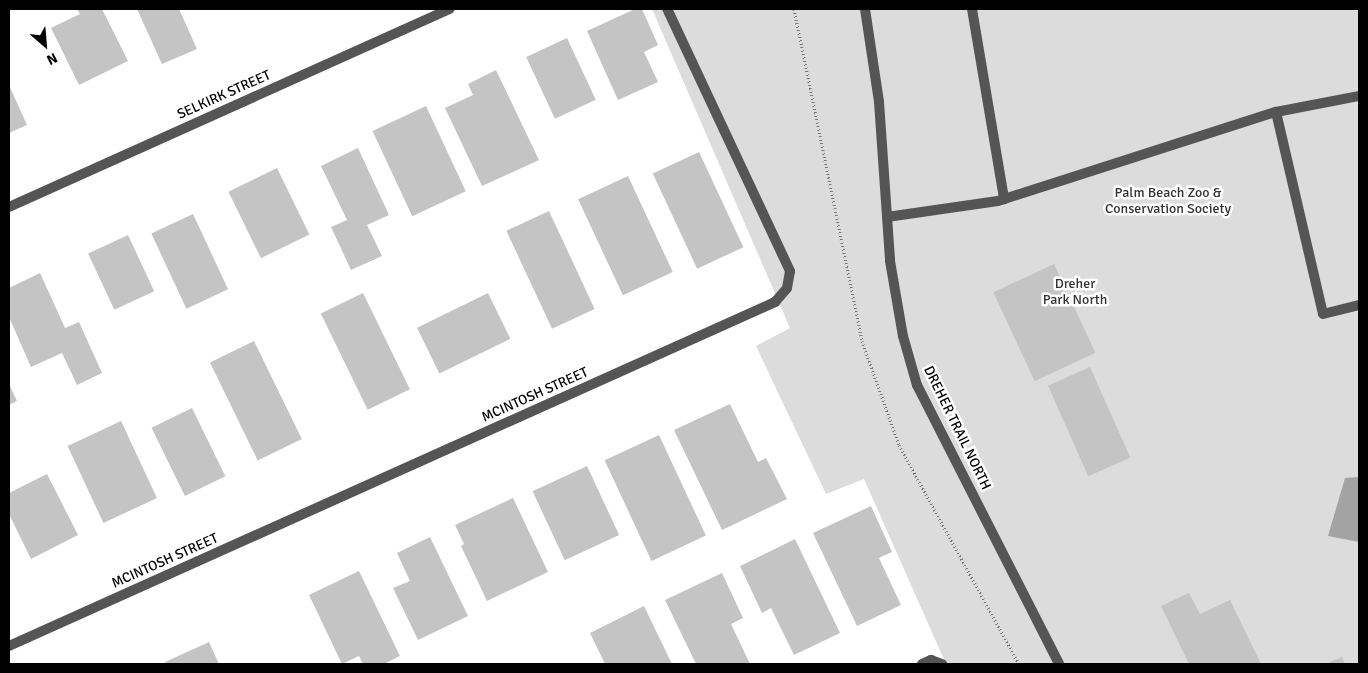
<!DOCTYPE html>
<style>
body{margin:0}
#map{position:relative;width:1368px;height:673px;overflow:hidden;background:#fff;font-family:Signika,sans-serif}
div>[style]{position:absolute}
.green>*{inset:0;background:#dcdcdc}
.water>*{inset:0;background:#a3a3a3}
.building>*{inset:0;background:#c4c4c4;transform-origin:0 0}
.path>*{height:3px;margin-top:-1.5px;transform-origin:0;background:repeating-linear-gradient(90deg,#777 0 1px,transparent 0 3.5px)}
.service>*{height:10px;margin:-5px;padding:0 5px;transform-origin:5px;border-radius:5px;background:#555}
.minor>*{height:10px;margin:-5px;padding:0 5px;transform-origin:5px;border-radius:5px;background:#555}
span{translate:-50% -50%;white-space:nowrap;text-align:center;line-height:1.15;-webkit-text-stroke:5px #fff;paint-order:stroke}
.street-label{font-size:14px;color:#000}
.park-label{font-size:14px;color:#333}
.frame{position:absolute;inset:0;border:10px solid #000;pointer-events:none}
.north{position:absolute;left:20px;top:20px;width:50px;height:50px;-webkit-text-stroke:4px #fff;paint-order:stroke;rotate:153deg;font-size:14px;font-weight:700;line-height:20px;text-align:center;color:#000}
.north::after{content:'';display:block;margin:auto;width:18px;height:22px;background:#000;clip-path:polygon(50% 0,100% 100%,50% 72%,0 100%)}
</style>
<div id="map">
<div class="green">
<div style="clip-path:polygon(652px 9px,1359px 9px,1359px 664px,946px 664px,864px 479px,826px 494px,756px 346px,790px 328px)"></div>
</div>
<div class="water">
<div style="clip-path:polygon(1359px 477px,1359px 542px,1328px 536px,1345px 478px)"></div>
</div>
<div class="building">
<div style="clip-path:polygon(77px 9px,102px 9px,128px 61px,79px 85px,51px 28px,80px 14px)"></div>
<div style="clip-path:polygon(137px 9px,179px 9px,197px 49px,162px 64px)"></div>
<div style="clip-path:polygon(635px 9px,642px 9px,658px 45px,644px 52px,658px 82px,618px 100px,587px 31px)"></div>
<div style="left:567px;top:38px;width:68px;height:45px;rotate:65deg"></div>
<div style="clip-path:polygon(496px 70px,539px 160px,482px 186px,445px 108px,473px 95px,468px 84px)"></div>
<div style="clip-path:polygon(9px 85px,27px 125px,9px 133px)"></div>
<div style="left:426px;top:106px;width:94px;height:59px;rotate:65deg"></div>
<div style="clip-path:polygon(358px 148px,389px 215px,367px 225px,382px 256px,351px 270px,331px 227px,347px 220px,321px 166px)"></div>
<div style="left:699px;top:152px;width:105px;height:51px;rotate:65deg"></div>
<div style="left:277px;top:168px;width:74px;height:54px;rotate:64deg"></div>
<div style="left:628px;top:176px;width:106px;height:55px;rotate:65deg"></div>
<div style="left:549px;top:211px;width:108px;height:47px;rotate:65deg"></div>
<div style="left:193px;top:214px;width:83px;height:46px;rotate:65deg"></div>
<div style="left:128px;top:235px;width:62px;height:44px;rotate:65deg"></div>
<div style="left:1054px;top:264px;width:98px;height:67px;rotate:65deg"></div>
<div style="clip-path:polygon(40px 273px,65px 328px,79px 322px,102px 373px,77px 385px,62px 353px,31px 367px,9px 317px,9px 288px)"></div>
<div style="left:363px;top:293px;width:107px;height:47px;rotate:64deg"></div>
<div style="left:488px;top:293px;width:51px;height:79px;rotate:64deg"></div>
<div style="left:254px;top:341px;width:109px;height:49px;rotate:64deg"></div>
<div style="left:1090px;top:367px;width:99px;height:46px;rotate:66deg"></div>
<div style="clip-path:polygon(9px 384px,17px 401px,9px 405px)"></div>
<div style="clip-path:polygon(730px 404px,758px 462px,766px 458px,787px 499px,722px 530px,674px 430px)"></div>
<div style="left:192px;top:408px;width:76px;height:45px;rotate:64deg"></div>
<div style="left:121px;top:421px;width:85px;height:59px;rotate:65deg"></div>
<div style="left:659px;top:435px;width:111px;height:60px;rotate:65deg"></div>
<div style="left:587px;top:466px;width:76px;height:60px;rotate:65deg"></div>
<div style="clip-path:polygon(47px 474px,78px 535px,31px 559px,9px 514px,9px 493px)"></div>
<div style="clip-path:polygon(513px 498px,548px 572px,487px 601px,461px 546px,464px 544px,455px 525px)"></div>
<div style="clip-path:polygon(871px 506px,892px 552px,879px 558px,901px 605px,857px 626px,813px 533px)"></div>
<div style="clip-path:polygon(430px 537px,468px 616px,418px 640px,393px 588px,410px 581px,397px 553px)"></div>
<div style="clip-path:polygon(795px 539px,840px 633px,794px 655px,771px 608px,762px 613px,740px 566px)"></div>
<div style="clip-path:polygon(359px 571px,400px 656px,384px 664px,363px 664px,359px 656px,342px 664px,309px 595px)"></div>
<div style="clip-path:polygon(722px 573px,743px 618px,731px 624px,750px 664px,696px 664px,665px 600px)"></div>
<div style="clip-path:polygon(1189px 593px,1200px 614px,1230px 600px,1261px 664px,1189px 664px,1161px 606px)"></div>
<div style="clip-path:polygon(644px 606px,672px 664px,605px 664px,590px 633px)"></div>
<div style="clip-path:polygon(209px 642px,219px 664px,166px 664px,165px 662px)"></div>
<div style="clip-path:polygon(1342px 657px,1345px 664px,1325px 664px)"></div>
</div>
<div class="path">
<div style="left:794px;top:9px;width:339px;rotate:78.4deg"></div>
<div style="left:862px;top:341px;width:110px;rotate:70.4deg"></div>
<div style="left:899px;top:445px;width:250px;rotate:61.3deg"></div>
</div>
<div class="service">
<div style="left:865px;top:9px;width:94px;rotate:81.4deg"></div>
<div style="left:879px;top:102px;width:159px;rotate:86deg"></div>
<div style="left:890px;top:261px;width:76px;rotate:80.2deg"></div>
<div style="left:903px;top:336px;width:51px;rotate:74.1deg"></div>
<div style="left:917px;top:385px;width:313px;rotate:63deg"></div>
<div style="left:972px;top:9px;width:193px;rotate:80.4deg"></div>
<div style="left:1276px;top:112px;width:207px;rotate:76.9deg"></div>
<div style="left:1323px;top:314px;width:37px;rotate:-14deg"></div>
<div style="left:887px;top:217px;width:112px;rotate:-8.2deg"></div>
<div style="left:998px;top:201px;width:292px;rotate:-17.8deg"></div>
<div style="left:1276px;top:112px;width:85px;rotate:-10.9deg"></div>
</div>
<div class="minor">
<div style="left:9px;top:207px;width:483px;rotate:-24.2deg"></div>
<div style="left:9px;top:646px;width:840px;rotate:-24.18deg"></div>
<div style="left:775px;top:302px;width:18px;rotate:-49deg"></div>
<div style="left:787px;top:288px;width:17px;rotate:-80deg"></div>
<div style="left:790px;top:271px;width:289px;rotate:-115.1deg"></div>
<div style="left:922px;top:664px;width:10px;rotate:-24deg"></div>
<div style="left:931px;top:660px;width:12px;rotate:20deg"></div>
</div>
<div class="street-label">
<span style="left:224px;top:95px;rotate:-24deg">SELKIRK STREET</span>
<span style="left:535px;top:395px;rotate:-24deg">MCINTOSH STREET</span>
<span style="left:957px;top:428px;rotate:64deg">DREHER TRAIL NORTH</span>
<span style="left:165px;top:561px;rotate:-24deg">MCINTOSH STREET</span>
</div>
<div class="park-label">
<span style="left:1168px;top:201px">Palm Beach Zoo &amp;<br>Conservation Society</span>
<span style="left:1075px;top:292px">Dreher<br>Park North</span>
</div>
<div class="frame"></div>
<div class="north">N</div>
</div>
